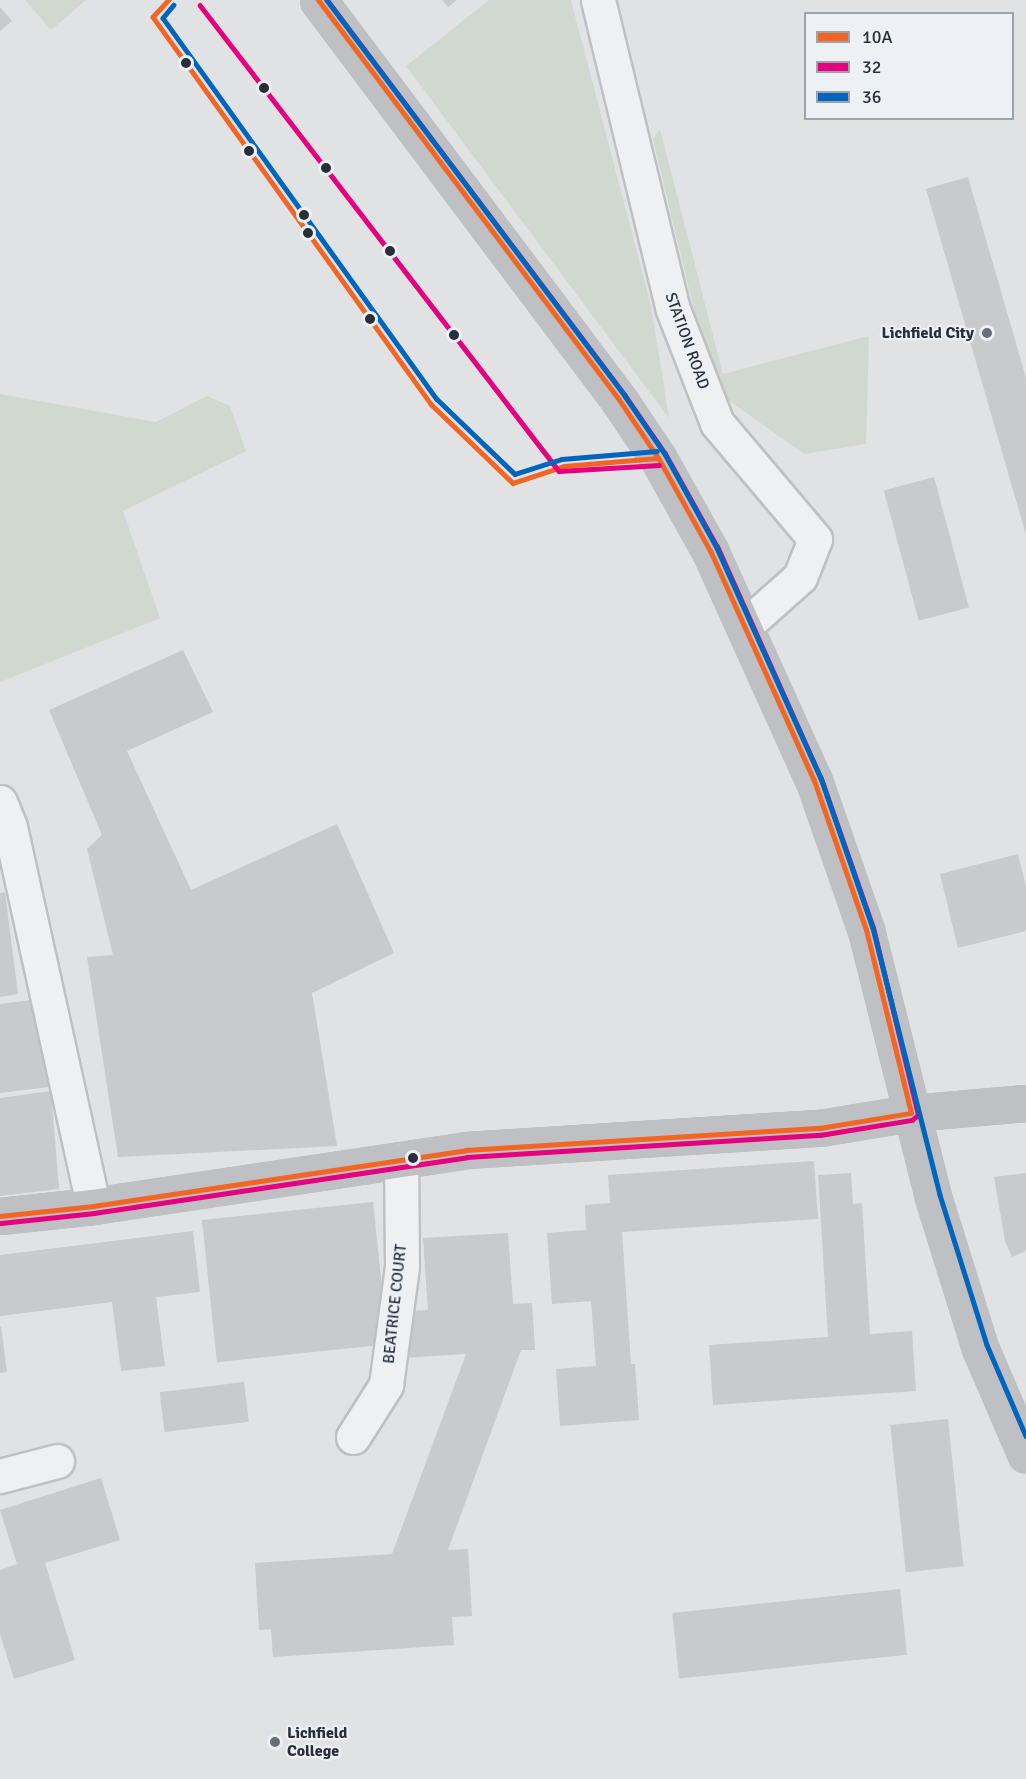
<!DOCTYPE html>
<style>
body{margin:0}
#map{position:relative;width:1026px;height:1779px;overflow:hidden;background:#e0e2e4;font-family:Signika,sans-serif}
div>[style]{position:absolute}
.green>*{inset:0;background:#d1d8d0}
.building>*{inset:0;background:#c8cacc;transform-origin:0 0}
.roads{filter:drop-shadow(2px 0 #bec0c2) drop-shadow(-2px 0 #bec0c2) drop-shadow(0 2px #bec0c2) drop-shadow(0 -2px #bec0c2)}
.street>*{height:33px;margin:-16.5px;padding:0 16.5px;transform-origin:16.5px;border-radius:16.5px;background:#eff0f1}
.secondary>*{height:33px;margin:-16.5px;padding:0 16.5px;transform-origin:16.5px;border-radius:16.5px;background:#bec0c4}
.bus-1>*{height:4.5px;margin:-2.25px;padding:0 2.25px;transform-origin:2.25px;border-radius:2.25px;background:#f26522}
.bus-2>*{height:4.5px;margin:-2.25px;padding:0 2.25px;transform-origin:2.25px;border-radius:2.25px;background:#e5007d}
.bus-3>*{height:4.5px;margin:-2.25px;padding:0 2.25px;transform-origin:2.25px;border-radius:2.25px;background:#0065bd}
.dots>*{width:16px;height:16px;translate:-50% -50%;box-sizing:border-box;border:3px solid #edf0f4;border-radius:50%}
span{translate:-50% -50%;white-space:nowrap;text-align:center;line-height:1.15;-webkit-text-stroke:4.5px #edf0f4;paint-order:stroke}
.poi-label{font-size:16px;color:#282f3b;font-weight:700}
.right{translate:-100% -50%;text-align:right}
.left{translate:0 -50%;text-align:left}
.street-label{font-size:16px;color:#282f3b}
.legend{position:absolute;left:804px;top:12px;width:210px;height:108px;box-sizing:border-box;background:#edf0f4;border:2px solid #9ea3aa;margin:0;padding:8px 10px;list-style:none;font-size:18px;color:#282f3b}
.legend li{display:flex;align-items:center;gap:12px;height:30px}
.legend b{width:30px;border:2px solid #9ea3aa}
</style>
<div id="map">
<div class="green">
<div style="clip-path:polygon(25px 0,86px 0,51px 30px)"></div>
<div style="clip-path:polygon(489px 0,571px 0,651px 306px,669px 418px,406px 66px)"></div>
<div style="clip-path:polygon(660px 129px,723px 374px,869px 336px,866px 444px,804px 454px,713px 389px,653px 139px)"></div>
<div style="clip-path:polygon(0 394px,156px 422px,207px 396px,230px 406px,246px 451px,123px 511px,160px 618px,0 682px)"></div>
</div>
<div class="building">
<div style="clip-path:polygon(442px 0,457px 0,448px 7px)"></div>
<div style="clip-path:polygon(0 7px,12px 21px,0 31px)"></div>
<div style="clip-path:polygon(968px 177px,1026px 378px,1026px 535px,926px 189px)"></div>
<div style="left:934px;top:477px;width:135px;height:52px;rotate:75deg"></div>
<div style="clip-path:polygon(183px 650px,213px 712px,127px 751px,191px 890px,337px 824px,394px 953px,312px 993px,337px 1146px,118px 1157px,87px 957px,113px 955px,87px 849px,102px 835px,49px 710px)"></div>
<div style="clip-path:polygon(1018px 854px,1026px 886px,1026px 931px,958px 948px,940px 874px)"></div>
<div style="clip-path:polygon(5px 892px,18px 994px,0 997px,0 893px)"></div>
<div style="clip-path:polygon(39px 999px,49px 1087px,0 1093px,0 1004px)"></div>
<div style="clip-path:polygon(51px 1091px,59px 1189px,0 1196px,0 1098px)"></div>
<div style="clip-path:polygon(814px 1161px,818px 1219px,622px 1232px,631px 1364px,635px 1364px,639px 1420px,560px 1426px,556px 1369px,596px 1366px,591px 1301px,552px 1304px,547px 1233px,586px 1230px,585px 1205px,610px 1203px,608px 1175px)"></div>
<div style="clip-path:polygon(851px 1173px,853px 1204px,862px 1203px,870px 1334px,912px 1331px,916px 1391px,713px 1405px,709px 1345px,828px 1337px,818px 1175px)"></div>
<div style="clip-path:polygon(1026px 1173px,1026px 1251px,1012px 1257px,1005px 1241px,994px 1177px)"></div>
<div style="left:373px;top:1202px;width:143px;height:172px;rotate:84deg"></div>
<div style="clip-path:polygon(193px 1231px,200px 1292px,156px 1297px,165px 1366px,121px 1371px,112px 1302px,0 1316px,0 1255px)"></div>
<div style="clip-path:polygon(508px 1233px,513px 1304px,532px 1303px,535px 1350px,521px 1350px,448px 1550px,468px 1549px,472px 1616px,452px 1617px,454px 1645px,273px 1657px,271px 1629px,259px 1630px,255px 1563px,392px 1554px,466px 1354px,401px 1358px,397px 1312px,428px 1310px,423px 1238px)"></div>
<div style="clip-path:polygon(1px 1326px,7px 1372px,0 1373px,0 1327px)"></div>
<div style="left:244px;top:1382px;width:40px;height:85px;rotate:83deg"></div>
<div style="left:948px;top:1419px;width:148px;height:58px;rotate:84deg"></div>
<div style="clip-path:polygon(101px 1478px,120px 1540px,45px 1563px,75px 1660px,14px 1679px,0 1634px,0 1570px,17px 1564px,0 1510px)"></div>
<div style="left:900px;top:1589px;width:66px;height:229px;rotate:84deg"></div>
</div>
<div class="roads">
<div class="street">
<div style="left:598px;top:0;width:316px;rotate:76.4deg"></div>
<div style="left:672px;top:307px;width:124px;rotate:68.8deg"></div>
<div style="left:717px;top:423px;width:152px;rotate:49.8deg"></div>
<div style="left:815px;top:539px;width:41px;rotate:111.5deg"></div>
<div style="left:800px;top:577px;width:72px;rotate:138.4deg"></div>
<div style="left:0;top:802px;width:27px;rotate:68deg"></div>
<div style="left:10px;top:827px;width:388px;rotate:77.6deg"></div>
<div style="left:353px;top:1437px;width:62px;rotate:-57.6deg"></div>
<div style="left:386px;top:1385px;width:120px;rotate:-82.3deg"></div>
<div style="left:402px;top:1266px;width:106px;rotate:-90.5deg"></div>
<div style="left:0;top:1476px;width:59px;rotate:-14.7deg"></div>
</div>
<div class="secondary">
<div style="left:318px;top:0;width:501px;rotate:53.04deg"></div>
<div style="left:619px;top:400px;width:70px;rotate:56.1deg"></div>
<div style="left:658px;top:458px;width:107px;rotate:60.8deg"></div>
<div style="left:710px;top:551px;width:252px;rotate:65.7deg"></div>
<div style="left:814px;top:781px;width:158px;rotate:70.8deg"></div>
<div style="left:866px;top:930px;width:275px;rotate:75.9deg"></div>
<div style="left:933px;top:1197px;width:158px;rotate:72.7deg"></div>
<div style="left:980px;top:1348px;width:116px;rotate:66.7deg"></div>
<div style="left:0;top:1216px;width:94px;rotate:-6.1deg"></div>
<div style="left:93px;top:1206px;width:377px;rotate:-8.5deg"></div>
<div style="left:466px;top:1150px;width:355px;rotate:-3.6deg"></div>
<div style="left:820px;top:1128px;width:92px;rotate:-9.4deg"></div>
<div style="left:911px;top:1113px;width:115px;rotate:-5deg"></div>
</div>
</div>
<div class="bus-1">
<div style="left:169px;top:0;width:23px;rotate:133deg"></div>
<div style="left:153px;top:17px;width:477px;rotate:54.3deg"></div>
<div style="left:431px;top:404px;width:114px;rotate:43.9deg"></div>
<div style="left:513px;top:483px;width:54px;rotate:-18.4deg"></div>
<div style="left:564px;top:466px;width:94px;rotate:-4.9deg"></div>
<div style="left:0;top:1216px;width:94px;rotate:-6.1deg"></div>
<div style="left:93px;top:1206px;width:377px;rotate:-8.5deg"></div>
<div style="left:466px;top:1150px;width:355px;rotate:-3.6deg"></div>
<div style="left:820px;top:1128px;width:92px;rotate:-9.4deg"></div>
<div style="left:911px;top:1113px;width:188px;rotate:-103.8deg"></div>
<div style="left:866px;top:930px;width:158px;rotate:-109.2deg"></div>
<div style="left:814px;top:781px;width:252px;rotate:-114.3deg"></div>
<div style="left:710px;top:551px;width:107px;rotate:-119.2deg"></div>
<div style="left:658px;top:458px;width:70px;rotate:-123.9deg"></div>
<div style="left:619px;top:400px;width:501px;rotate:-126.96deg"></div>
</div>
<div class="bus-2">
<div style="left:200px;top:5px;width:588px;rotate:52.39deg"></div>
<div style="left:559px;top:471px;width:100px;rotate:-3.4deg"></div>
<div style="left:1px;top:1223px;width:94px;rotate:-6.1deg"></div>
<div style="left:94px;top:1213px;width:377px;rotate:-8.5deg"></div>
<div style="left:467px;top:1157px;width:354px;rotate:-3.6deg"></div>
<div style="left:820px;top:1135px;width:93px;rotate:-9.3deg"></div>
<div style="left:912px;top:1120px;width:8px;rotate:-40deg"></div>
<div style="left:918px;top:1115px;width:192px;rotate:-103.5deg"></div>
<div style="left:873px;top:928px;width:158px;rotate:-109.2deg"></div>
<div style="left:821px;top:779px;width:254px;rotate:-114.1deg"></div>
<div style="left:717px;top:547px;width:107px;rotate:-119.2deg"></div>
<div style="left:665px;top:454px;width:70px;rotate:-124.6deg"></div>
<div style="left:625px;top:396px;width:496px;rotate:-127deg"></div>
</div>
<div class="bus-3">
<div style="left:327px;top:0;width:496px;rotate:53deg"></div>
<div style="left:625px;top:396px;width:70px;rotate:55.4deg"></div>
<div style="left:665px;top:454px;width:107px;rotate:61deg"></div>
<div style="left:717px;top:548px;width:252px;rotate:65.7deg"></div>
<div style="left:821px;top:778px;width:159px;rotate:70.9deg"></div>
<div style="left:873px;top:928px;width:275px;rotate:75.9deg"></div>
<div style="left:940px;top:1195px;width:157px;rotate:72.6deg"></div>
<div style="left:987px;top:1345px;width:99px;rotate:66.8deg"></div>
<div style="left:174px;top:5px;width:17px;rotate:130deg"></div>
<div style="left:163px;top:18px;width:469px;rotate:54.3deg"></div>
<div style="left:437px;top:399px;width:108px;rotate:43.9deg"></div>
<div style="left:515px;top:474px;width:49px;rotate:-17.7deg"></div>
<div style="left:562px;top:459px;width:95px;rotate:-4.8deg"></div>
</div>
<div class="dots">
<div style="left:186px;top:63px;background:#282f3b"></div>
<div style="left:264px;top:88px;background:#282f3b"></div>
<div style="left:249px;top:151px;background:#282f3b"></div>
<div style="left:326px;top:168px;background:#282f3b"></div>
<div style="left:304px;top:215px;background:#282f3b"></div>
<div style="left:308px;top:233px;background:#282f3b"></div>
<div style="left:390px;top:251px;background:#282f3b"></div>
<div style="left:370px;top:319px;background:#282f3b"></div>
<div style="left:987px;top:333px;background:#686e76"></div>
<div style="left:454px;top:335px;background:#282f3b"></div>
<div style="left:413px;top:1158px;background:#282f3b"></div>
<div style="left:275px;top:1742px;background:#686e76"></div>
</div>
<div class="poi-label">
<span class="right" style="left:974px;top:333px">Lichfield City</span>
<span class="left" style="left:287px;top:1742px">Lichfield<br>College</span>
</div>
<div class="street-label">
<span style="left:687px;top:341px;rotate:70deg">STATION ROAD</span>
<span style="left:395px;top:1304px;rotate:-84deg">BEATRICE COURT</span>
</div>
<ul class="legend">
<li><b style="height:8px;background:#f26522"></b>10A</li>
<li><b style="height:8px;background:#e5007d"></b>32</li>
<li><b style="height:8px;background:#0065bd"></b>36</li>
</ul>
</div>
